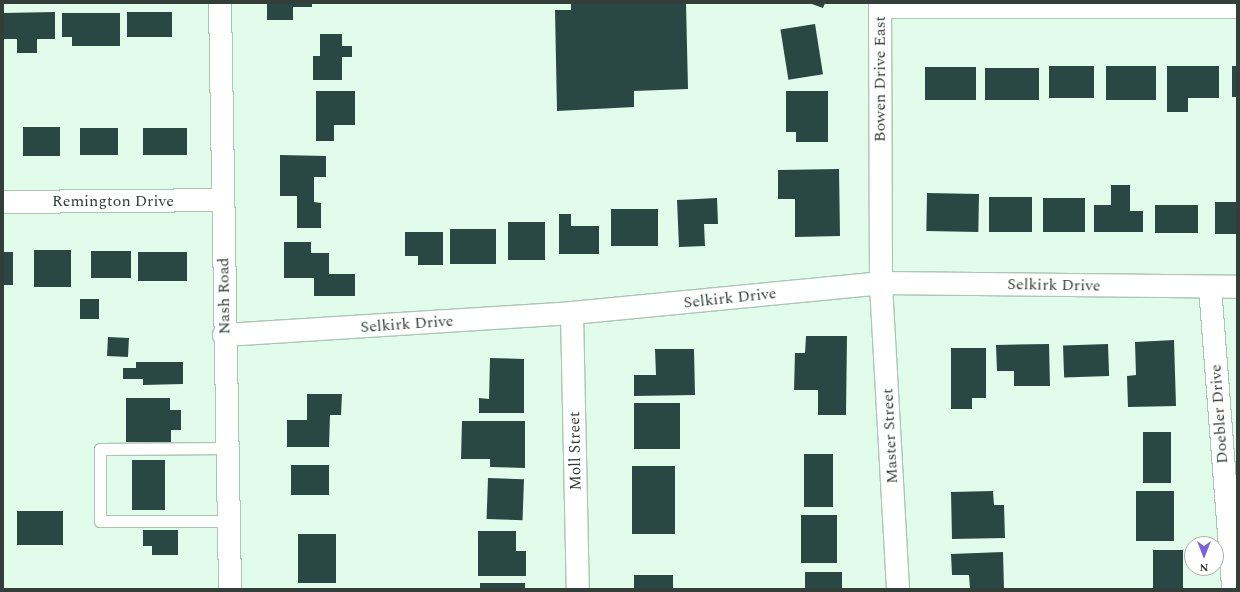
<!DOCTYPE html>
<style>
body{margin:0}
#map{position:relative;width:1240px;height:592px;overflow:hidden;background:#e1fceb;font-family:Spectral,serif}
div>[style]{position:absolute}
.building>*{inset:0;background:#2a4743;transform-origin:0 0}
.roads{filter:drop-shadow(1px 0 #acc5b6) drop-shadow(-1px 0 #acc5b6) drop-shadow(0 1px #acc5b6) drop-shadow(0 -1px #acc5b6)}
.lane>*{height:11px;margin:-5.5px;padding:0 5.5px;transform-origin:5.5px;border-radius:5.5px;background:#fff}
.street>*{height:22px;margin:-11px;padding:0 11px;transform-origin:11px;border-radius:11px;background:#fff}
.secondary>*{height:22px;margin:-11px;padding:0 11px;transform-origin:11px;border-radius:11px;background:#fff}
span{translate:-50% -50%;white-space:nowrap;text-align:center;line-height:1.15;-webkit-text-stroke:4px #fff;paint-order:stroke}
.street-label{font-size:16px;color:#343e38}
.frame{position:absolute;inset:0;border:4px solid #343e38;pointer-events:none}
.north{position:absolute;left:1184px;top:536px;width:40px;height:40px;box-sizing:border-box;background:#fff;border:1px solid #aeb2af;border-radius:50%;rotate:180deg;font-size:11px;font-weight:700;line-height:16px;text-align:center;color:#343e38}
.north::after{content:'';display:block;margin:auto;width:14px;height:18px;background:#7a62dd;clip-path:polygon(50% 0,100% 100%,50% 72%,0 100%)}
</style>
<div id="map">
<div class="building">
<div style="clip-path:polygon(267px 3px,312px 3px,312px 7px,293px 7px,293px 20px,267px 20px)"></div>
<div style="clip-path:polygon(571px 3px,686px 3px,688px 89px,634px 91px,634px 107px,557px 111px,555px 10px,571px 10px)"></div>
<div style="clip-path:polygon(809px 3px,825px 3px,823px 8px)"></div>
<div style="clip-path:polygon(55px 12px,55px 39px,37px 39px,37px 53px,17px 53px,17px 39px,3px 39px,3px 13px)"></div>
<div style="left:127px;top:12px;width:45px;height:25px"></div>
<div style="clip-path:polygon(62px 13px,120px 13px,120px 46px,72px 46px,72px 37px,62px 37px)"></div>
<div style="left:815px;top:24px;width:51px;height:35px;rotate:81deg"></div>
<div style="clip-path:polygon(320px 34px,342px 34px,342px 46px,352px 46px,352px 57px,342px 57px,342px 80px,313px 80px,313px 56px,320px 56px)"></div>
<div style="left:1049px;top:66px;width:45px;height:32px"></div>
<div style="left:1106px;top:66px;width:50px;height:34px"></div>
<div style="clip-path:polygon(1167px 66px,1219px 66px,1219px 98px,1188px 98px,1188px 112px,1167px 112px)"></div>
<div style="left:1232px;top:66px;width:5px;height:31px"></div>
<div style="left:925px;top:67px;width:51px;height:33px"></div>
<div style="left:985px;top:68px;width:54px;height:32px"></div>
<div style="clip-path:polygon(316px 91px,355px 91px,355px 125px,334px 125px,334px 141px,316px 141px)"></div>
<div style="clip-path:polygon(786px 91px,828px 91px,828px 142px,796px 142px,796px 132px,786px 132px)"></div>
<div style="left:23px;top:127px;width:37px;height:29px"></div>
<div style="left:80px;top:128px;width:38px;height:27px"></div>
<div style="left:143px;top:128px;width:44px;height:27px"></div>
<div style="clip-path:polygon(280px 155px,326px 156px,326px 177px,314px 177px,314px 202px,321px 203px,321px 228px,297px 228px,297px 196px,280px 196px)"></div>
<div style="clip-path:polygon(839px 169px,840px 236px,795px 237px,795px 199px,778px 199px,778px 170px)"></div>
<div style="clip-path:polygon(1111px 185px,1130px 185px,1130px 211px,1143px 211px,1143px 232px,1094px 232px,1094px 205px,1111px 205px)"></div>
<div style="left:927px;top:193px;width:52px;height:38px;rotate:1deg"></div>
<div style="left:989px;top:197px;width:43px;height:35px"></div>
<div style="clip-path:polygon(717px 198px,718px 224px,704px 224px,705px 246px,679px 247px,677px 200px)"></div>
<div style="left:1043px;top:198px;width:42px;height:34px"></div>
<div style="left:1215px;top:202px;width:22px;height:32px"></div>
<div style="left:1155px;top:205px;width:43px;height:28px"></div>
<div style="left:658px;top:209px;width:37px;height:47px;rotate:90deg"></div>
<div style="clip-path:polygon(559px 214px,571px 214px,571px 226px,599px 226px,599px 254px,559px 254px)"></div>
<div style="left:508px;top:222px;width:37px;height:38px"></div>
<div style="left:450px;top:229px;width:46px;height:35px"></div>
<div style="clip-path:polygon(405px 232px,443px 232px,443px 265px,418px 265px,418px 256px,405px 256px)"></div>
<div style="clip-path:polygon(284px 242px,311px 242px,311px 253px,329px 253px,329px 274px,355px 274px,355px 296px,314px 296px,314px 278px,284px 278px)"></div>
<div style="left:34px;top:250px;width:37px;height:37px"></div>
<div style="left:91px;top:251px;width:40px;height:27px"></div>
<div style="left:3px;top:252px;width:10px;height:33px"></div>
<div style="left:138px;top:252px;width:49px;height:29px"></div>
<div style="left:80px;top:299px;width:19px;height:20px"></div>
<div style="clip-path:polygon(806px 336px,847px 336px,846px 415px,818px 415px,818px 390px,794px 390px,795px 353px,805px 353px)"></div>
<div style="left:108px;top:337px;width:21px;height:19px;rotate:3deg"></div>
<div style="clip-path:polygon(1174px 340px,1176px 406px,1128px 407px,1127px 376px,1136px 375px,1135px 342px)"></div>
<div style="clip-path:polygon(1049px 344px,1050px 386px,1014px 386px,1014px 371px,997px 371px,996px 345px)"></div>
<div style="left:1108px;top:344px;width:32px;height:45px;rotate:88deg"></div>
<div style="clip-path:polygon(951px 348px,986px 348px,986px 398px,972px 398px,972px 409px,951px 409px)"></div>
<div style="clip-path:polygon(655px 349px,694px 349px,695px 395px,634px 396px,634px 375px,656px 375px)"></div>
<div style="clip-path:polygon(490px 358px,524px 359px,524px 413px,479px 413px,479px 398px,489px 399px)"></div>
<div style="clip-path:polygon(136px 362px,183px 362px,183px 384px,143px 385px,143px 379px,123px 379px,123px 368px,136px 368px)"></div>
<div style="clip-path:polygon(307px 394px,342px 394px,341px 415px,330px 415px,329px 447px,287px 447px,287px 420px,307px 420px)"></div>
<div style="clip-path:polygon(126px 398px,170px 398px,170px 410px,181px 410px,181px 430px,171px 430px,171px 442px,126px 442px)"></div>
<div style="left:634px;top:403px;width:46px;height:46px"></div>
<div style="clip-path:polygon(462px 421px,525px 421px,525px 468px,490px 467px,490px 459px,461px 459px)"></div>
<div style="left:1143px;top:432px;width:28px;height:51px"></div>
<div style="left:804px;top:454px;width:29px;height:53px"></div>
<div style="left:132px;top:460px;width:33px;height:50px"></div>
<div style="left:291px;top:465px;width:38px;height:30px"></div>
<div style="left:632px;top:466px;width:43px;height:68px"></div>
<div style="left:488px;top:478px;width:36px;height:41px;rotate:2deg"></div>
<div style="clip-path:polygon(993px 491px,994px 505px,1004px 505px,1005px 538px,952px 539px,951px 492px)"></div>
<div style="left:1136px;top:491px;width:38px;height:50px"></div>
<div style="left:17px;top:511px;width:46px;height:34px"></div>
<div style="left:801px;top:515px;width:36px;height:48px"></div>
<div style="clip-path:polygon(143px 530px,178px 530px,178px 555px,152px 555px,152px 546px,143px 546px)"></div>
<div style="clip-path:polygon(478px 531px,516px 531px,516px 551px,526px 551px,526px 576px,478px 576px)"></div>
<div style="left:298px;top:534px;width:38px;height:49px"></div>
<div style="left:1153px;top:550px;width:30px;height:39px"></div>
<div style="clip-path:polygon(1003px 552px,1004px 589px,970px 589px,969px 575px,952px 575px,951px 554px)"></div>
<div style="left:805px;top:572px;width:37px;height:17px"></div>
<div style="left:634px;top:575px;width:39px;height:14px"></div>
<div style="left:480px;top:583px;width:45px;height:6px"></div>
</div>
<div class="roads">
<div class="lane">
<div style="left:227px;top:448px;width:127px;rotate:179.5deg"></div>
<div style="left:100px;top:449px;width:72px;rotate:90deg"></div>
<div style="left:100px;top:521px;width:128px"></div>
</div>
<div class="street">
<div style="left:3px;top:202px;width:219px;rotate:-0.5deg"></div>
<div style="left:1210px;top:287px;width:303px;rotate:85.6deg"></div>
<div style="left:572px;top:313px;width:276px;rotate:88.8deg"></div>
<div style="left:224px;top:335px;width:349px;rotate:-3.6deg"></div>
<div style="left:572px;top:313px;width:310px;rotate:-5.5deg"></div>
<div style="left:881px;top:283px;width:356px;rotate:0.6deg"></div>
<div style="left:898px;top:589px;width:306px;rotate:-93.2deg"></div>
<div style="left:881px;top:283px;width:276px;rotate:-90.2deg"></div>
<div style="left:880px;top:7px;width:357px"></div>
</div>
<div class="secondary">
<div style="left:220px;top:3px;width:586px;rotate:89.02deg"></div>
</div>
</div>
<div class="street-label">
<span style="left:880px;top:79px;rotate:-90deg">Bowen Drive East</span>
<span style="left:113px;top:201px">Remington Drive</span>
<span style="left:1054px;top:285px;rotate:1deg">Selkirk Drive</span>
<span style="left:224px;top:296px;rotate:-91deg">Nash Road</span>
<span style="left:730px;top:298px;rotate:-6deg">Selkirk Drive</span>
<span style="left:407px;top:324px;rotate:-4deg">Selkirk Drive</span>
<span style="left:1219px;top:414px;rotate:-94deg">Doebler Drive</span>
<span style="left:890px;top:436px;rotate:-93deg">Master Street</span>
<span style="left:575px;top:451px;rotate:-91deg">Moll Street</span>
</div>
<div class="frame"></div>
<div class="north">N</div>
</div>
